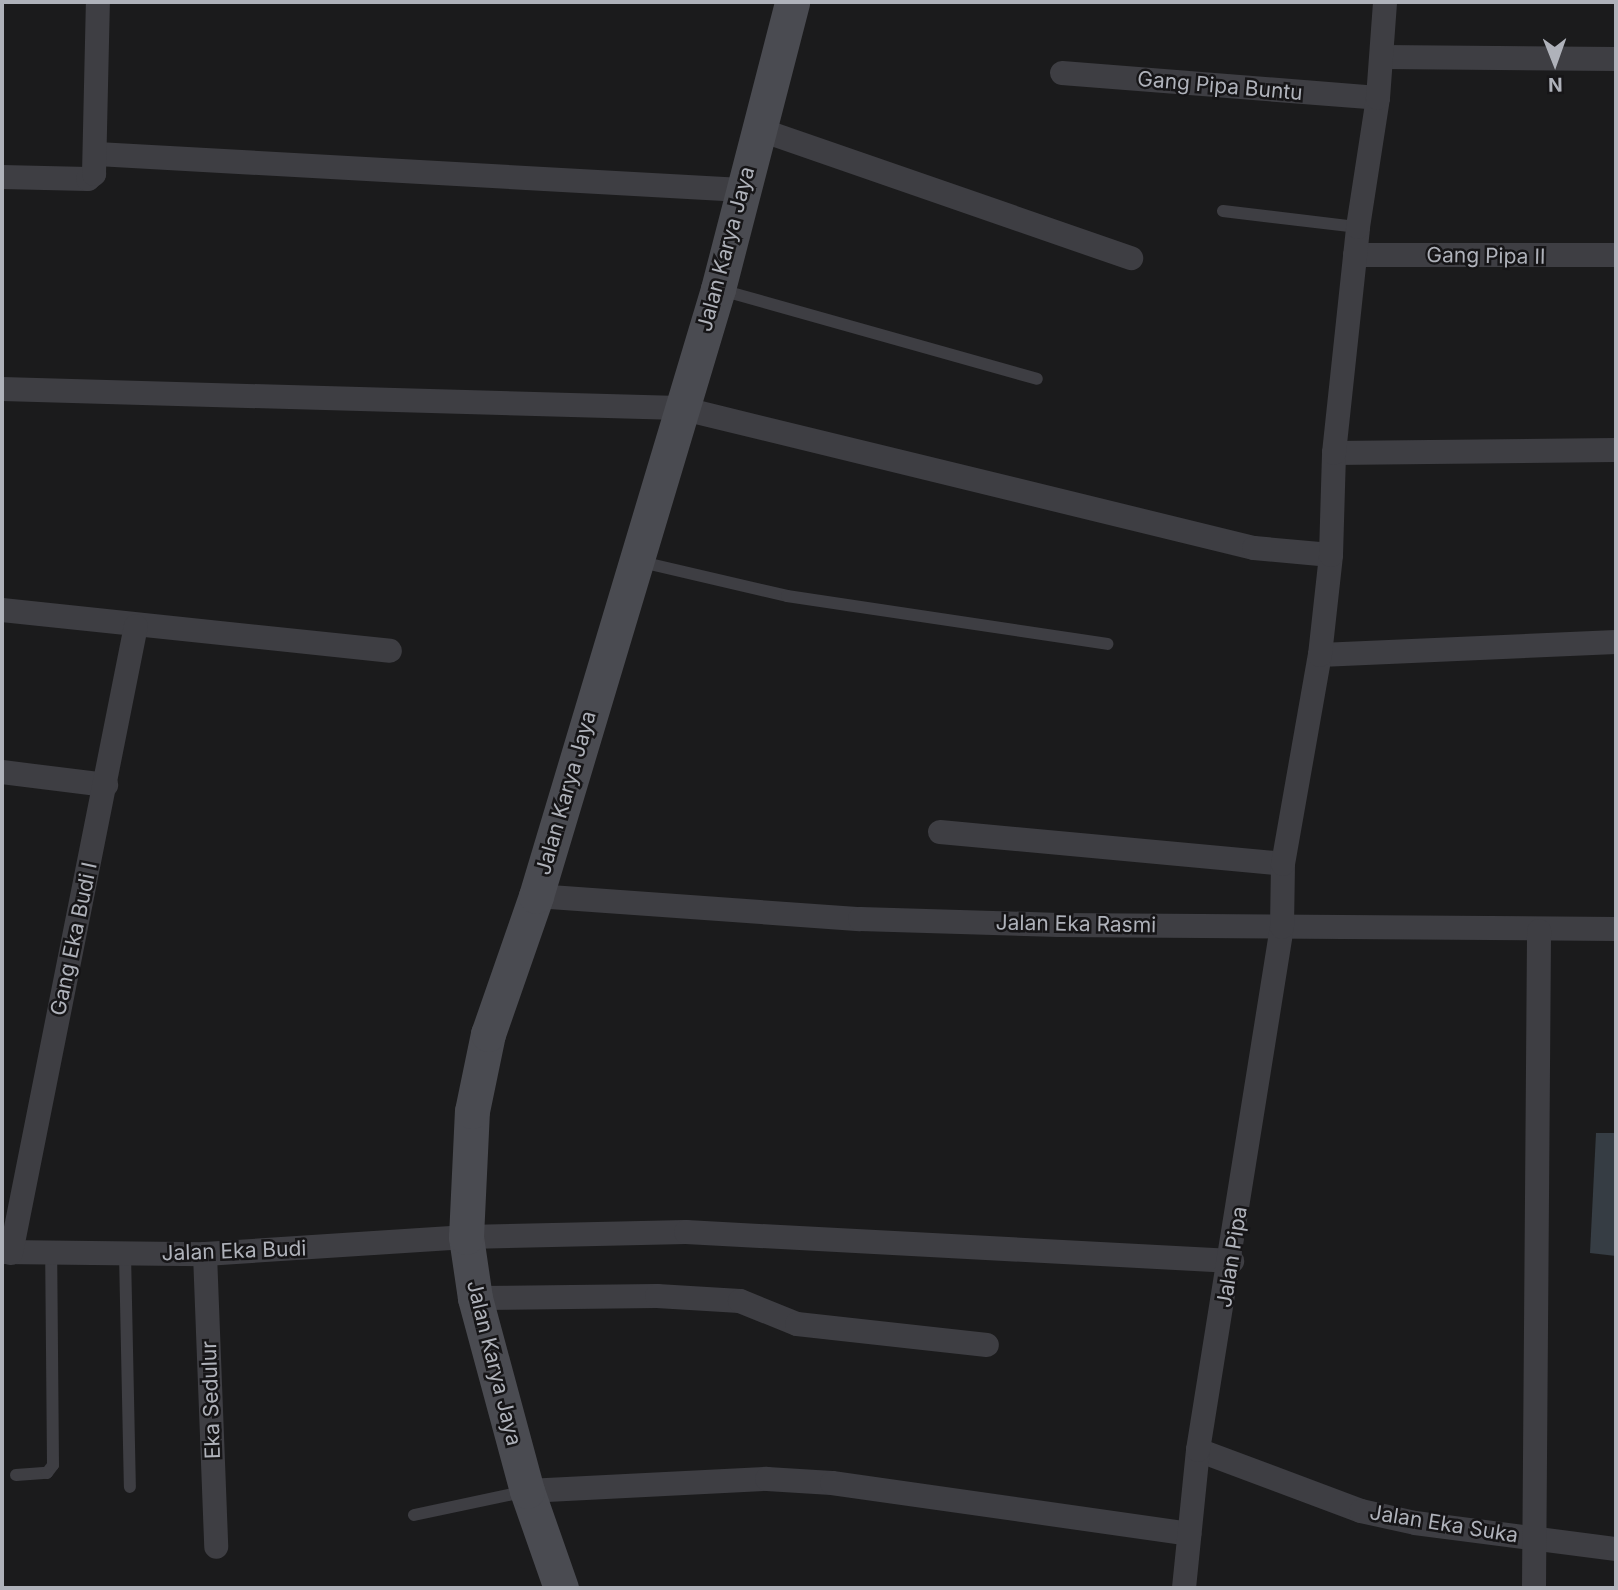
<!DOCTYPE html>
<style>
body{margin:0}
#map{position:relative;width:1618px;height:1590px;overflow:hidden;background:#1b1b1c;font-family:Inter,sans-serif}
div>[style]{position:absolute}
.water>*{inset:0;background:#363d44}
.service>*{height:12px;margin:-6px;padding:0 6px;transform-origin:6px;border-radius:6px;background:#3e3e43}
.minor>*{height:24px;margin:-12px;padding:0 12px;transform-origin:12px;border-radius:12px;background:#3e3e43}
.secondary>*{height:35px;margin:-17.5px;padding:0 17.5px;transform-origin:17.5px;border-radius:17.5px;background:#4a4b51}
span{translate:-50% -50%;white-space:nowrap;text-align:center;line-height:1.15;-webkit-text-stroke:5px #161517;paint-order:stroke}
.street-label{font-size:21px;color:#afb2ba}
.frame{position:absolute;inset:0;border:4px solid #afb2ba;pointer-events:none}
.north{position:absolute;left:1520px;top:28px;width:70px;height:70px;-webkit-text-stroke:5px #161517;paint-order:stroke;rotate:179deg;font-size:19px;font-weight:700;line-height:28px;text-align:center;color:#afb2ba}
.north::after{content:'';display:block;margin:auto;width:24px;height:32px;background:#afb2ba;clip-path:polygon(50% 0,100% 100%,50% 72%,0 100%)}
</style>
<div id="map">
<div class="water">
<div style="clip-path:polygon(1596px 1133px,1616px 1133px,1616px 1256px,1590px 1253px)"></div>
</div>
<div class="service">
<div style="left:1223px;top:211px;width:136px;rotate:6.8deg"></div>
<div style="left:721px;top:290px;width:328px;rotate:15.7deg"></div>
<div style="left:637px;top:561px;width:154px;rotate:13.1deg"></div>
<div style="left:787px;top:596px;width:324px;rotate:8.5deg"></div>
<div style="left:125px;top:1254px;width:233px;rotate:88.8deg"></div>
<div style="left:16px;top:1475px;width:31px;rotate:-4deg"></div>
<div style="left:47px;top:1473px;width:10px;rotate:-53deg"></div>
<div style="left:53px;top:1465px;width:212px;rotate:-90.5deg"></div>
<div style="left:414px;top:1515px;width:116px;rotate:-12deg"></div>
</div>
<div class="minor">
<div style="left:1382px;top:57px;width:234px;rotate:0.5deg"></div>
<div style="left:1062px;top:73px;width:317px;rotate:4.5deg"></div>
<div style="left:758px;top:129px;width:395px;rotate:19.1deg"></div>
<div style="left:97px;top:154px;width:646px;rotate:3.19deg"></div>
<div style="left:2px;top:177px;width:86px;rotate:1.3deg"></div>
<div style="left:88px;top:179px;width:8px;rotate:-40deg"></div>
<div style="left:94px;top:174px;width:172px;rotate:-88.7deg"></div>
<div style="left:1355px;top:255px;width:261px"></div>
<div style="left:2px;top:389px;width:678px;rotate:1.61deg"></div>
<div style="left:680px;top:408px;width:591px;rotate:13.71deg"></div>
<div style="left:1254px;top:548px;width:77px;rotate:5.2deg"></div>
<div style="left:1334px;top:453px;width:282px;rotate:-0.6deg"></div>
<div style="left:2px;top:610px;width:390px;rotate:6deg"></div>
<div style="left:1320px;top:655px;width:296px;rotate:-2.5deg"></div>
<div style="left:2px;top:772px;width:105px;rotate:7.1deg"></div>
<div style="left:940px;top:832px;width:344px;rotate:5.3deg"></div>
<div style="left:536px;top:896px;width:325px;rotate:4.1deg"></div>
<div style="left:860px;top:919px;width:199px;rotate:1.7deg"></div>
<div style="left:1059px;top:925px;width:557px;rotate:0.41deg"></div>
<div style="left:2px;top:1252px;width:203px;rotate:0.6deg"></div>
<div style="left:205px;top:1254px;width:262px;rotate:-3.7deg"></div>
<div style="left:466px;top:1237px;width:220px;rotate:-1.3deg"></div>
<div style="left:686px;top:1232px;width:547px;rotate:3.04deg"></div>
<div style="left:11px;top:1253px;width:639px;rotate:-78.73deg"></div>
<div style="left:205px;top:1254px;width:293px;rotate:87.8deg"></div>
<div style="left:475px;top:1298px;width:182px;rotate:-0.6deg"></div>
<div style="left:657px;top:1296px;width:83px;rotate:3.4deg"></div>
<div style="left:740px;top:1301px;width:61px;rotate:22deg"></div>
<div style="left:797px;top:1324px;width:191px;rotate:6.3deg"></div>
<div style="left:1198px;top:1450px;width:174px;rotate:20.5deg"></div>
<div style="left:1361px;top:1511px;width:55px;rotate:12.5deg"></div>
<div style="left:1415px;top:1523px;width:203px;rotate:7.4deg"></div>
<div style="left:527px;top:1491px;width:240px;rotate:-2.9deg"></div>
<div style="left:767px;top:1479px;width:65px;rotate:3.5deg"></div>
<div style="left:832px;top:1483px;width:361px;rotate:8.1deg"></div>
<div style="left:1184px;top:1588px;width:139px;rotate:-84.2deg"></div>
<div style="left:1198px;top:1450px;width:530px;rotate:-80.88deg"></div>
<div style="left:1282px;top:927px;width:63px;rotate:-89.1deg"></div>
<div style="left:1283px;top:864px;width:212px;rotate:-80deg"></div>
<div style="left:1320px;top:655px;width:101px;rotate:-83.7deg"></div>
<div style="left:1331px;top:555px;width:102px;rotate:-88.3deg"></div>
<div style="left:1334px;top:453px;width:227px;rotate:-83.9deg"></div>
<div style="left:1358px;top:227px;width:131px;rotate:-81.2deg"></div>
<div style="left:1378px;top:98px;width:96px;rotate:-85.8deg"></div>
<div style="left:1534px;top:1588px;width:657px;rotate:-89.56deg"></div>
</div>
<div class="secondary">
<div style="left:561px;top:1588px;width:103px;rotate:-109.3deg"></div>
<div style="left:527px;top:1491px;width:200px;rotate:-105.1deg"></div>
<div style="left:475px;top:1298px;width:62px;rotate:-98.4deg"></div>
<div style="left:466px;top:1237px;width:126px;rotate:-87.3deg"></div>
<div style="left:472px;top:1111px;width:79px;rotate:-78.3deg"></div>
<div style="left:488px;top:1034px;width:146px;rotate:-70.8deg"></div>
<div style="left:536px;top:896px;width:634px;rotate:-73.31deg"></div>
<div style="left:718px;top:289px;width:296px;rotate:-75.5deg"></div>
</div>
<div class="street-label">
<span style="left:1220px;top:86px;rotate:5deg">Gang Pipa Buntu</span>
<span style="left:726px;top:249px;rotate:-75deg">Jalan Karya Jaya</span>
<span style="left:1486px;top:256px;rotate:1deg">Gang Pipa II</span>
<span style="left:566px;top:793px;rotate:-74deg">Jalan Karya Jaya</span>
<span style="left:1076px;top:924px;rotate:1deg">Jalan Eka Rasmi</span>
<span style="left:74px;top:939px;rotate:-78deg">Gang Eka Budi I</span>
<span style="left:234px;top:1251px;rotate:-2deg">Jalan Eka Budi</span>
<span style="left:1232px;top:1257px;rotate:-81deg">Jalan Pipa</span>
<span style="left:494px;top:1363px;rotate:76deg">Jalan Karya Jaya</span>
<span style="left:211px;top:1400px;rotate:-92deg">Eka Sedulur</span>
<span style="left:1444px;top:1524px;rotate:9deg">Jalan Eka Suka</span>
</div>
<div class="frame"></div>
<div class="north">N</div>
</div>
